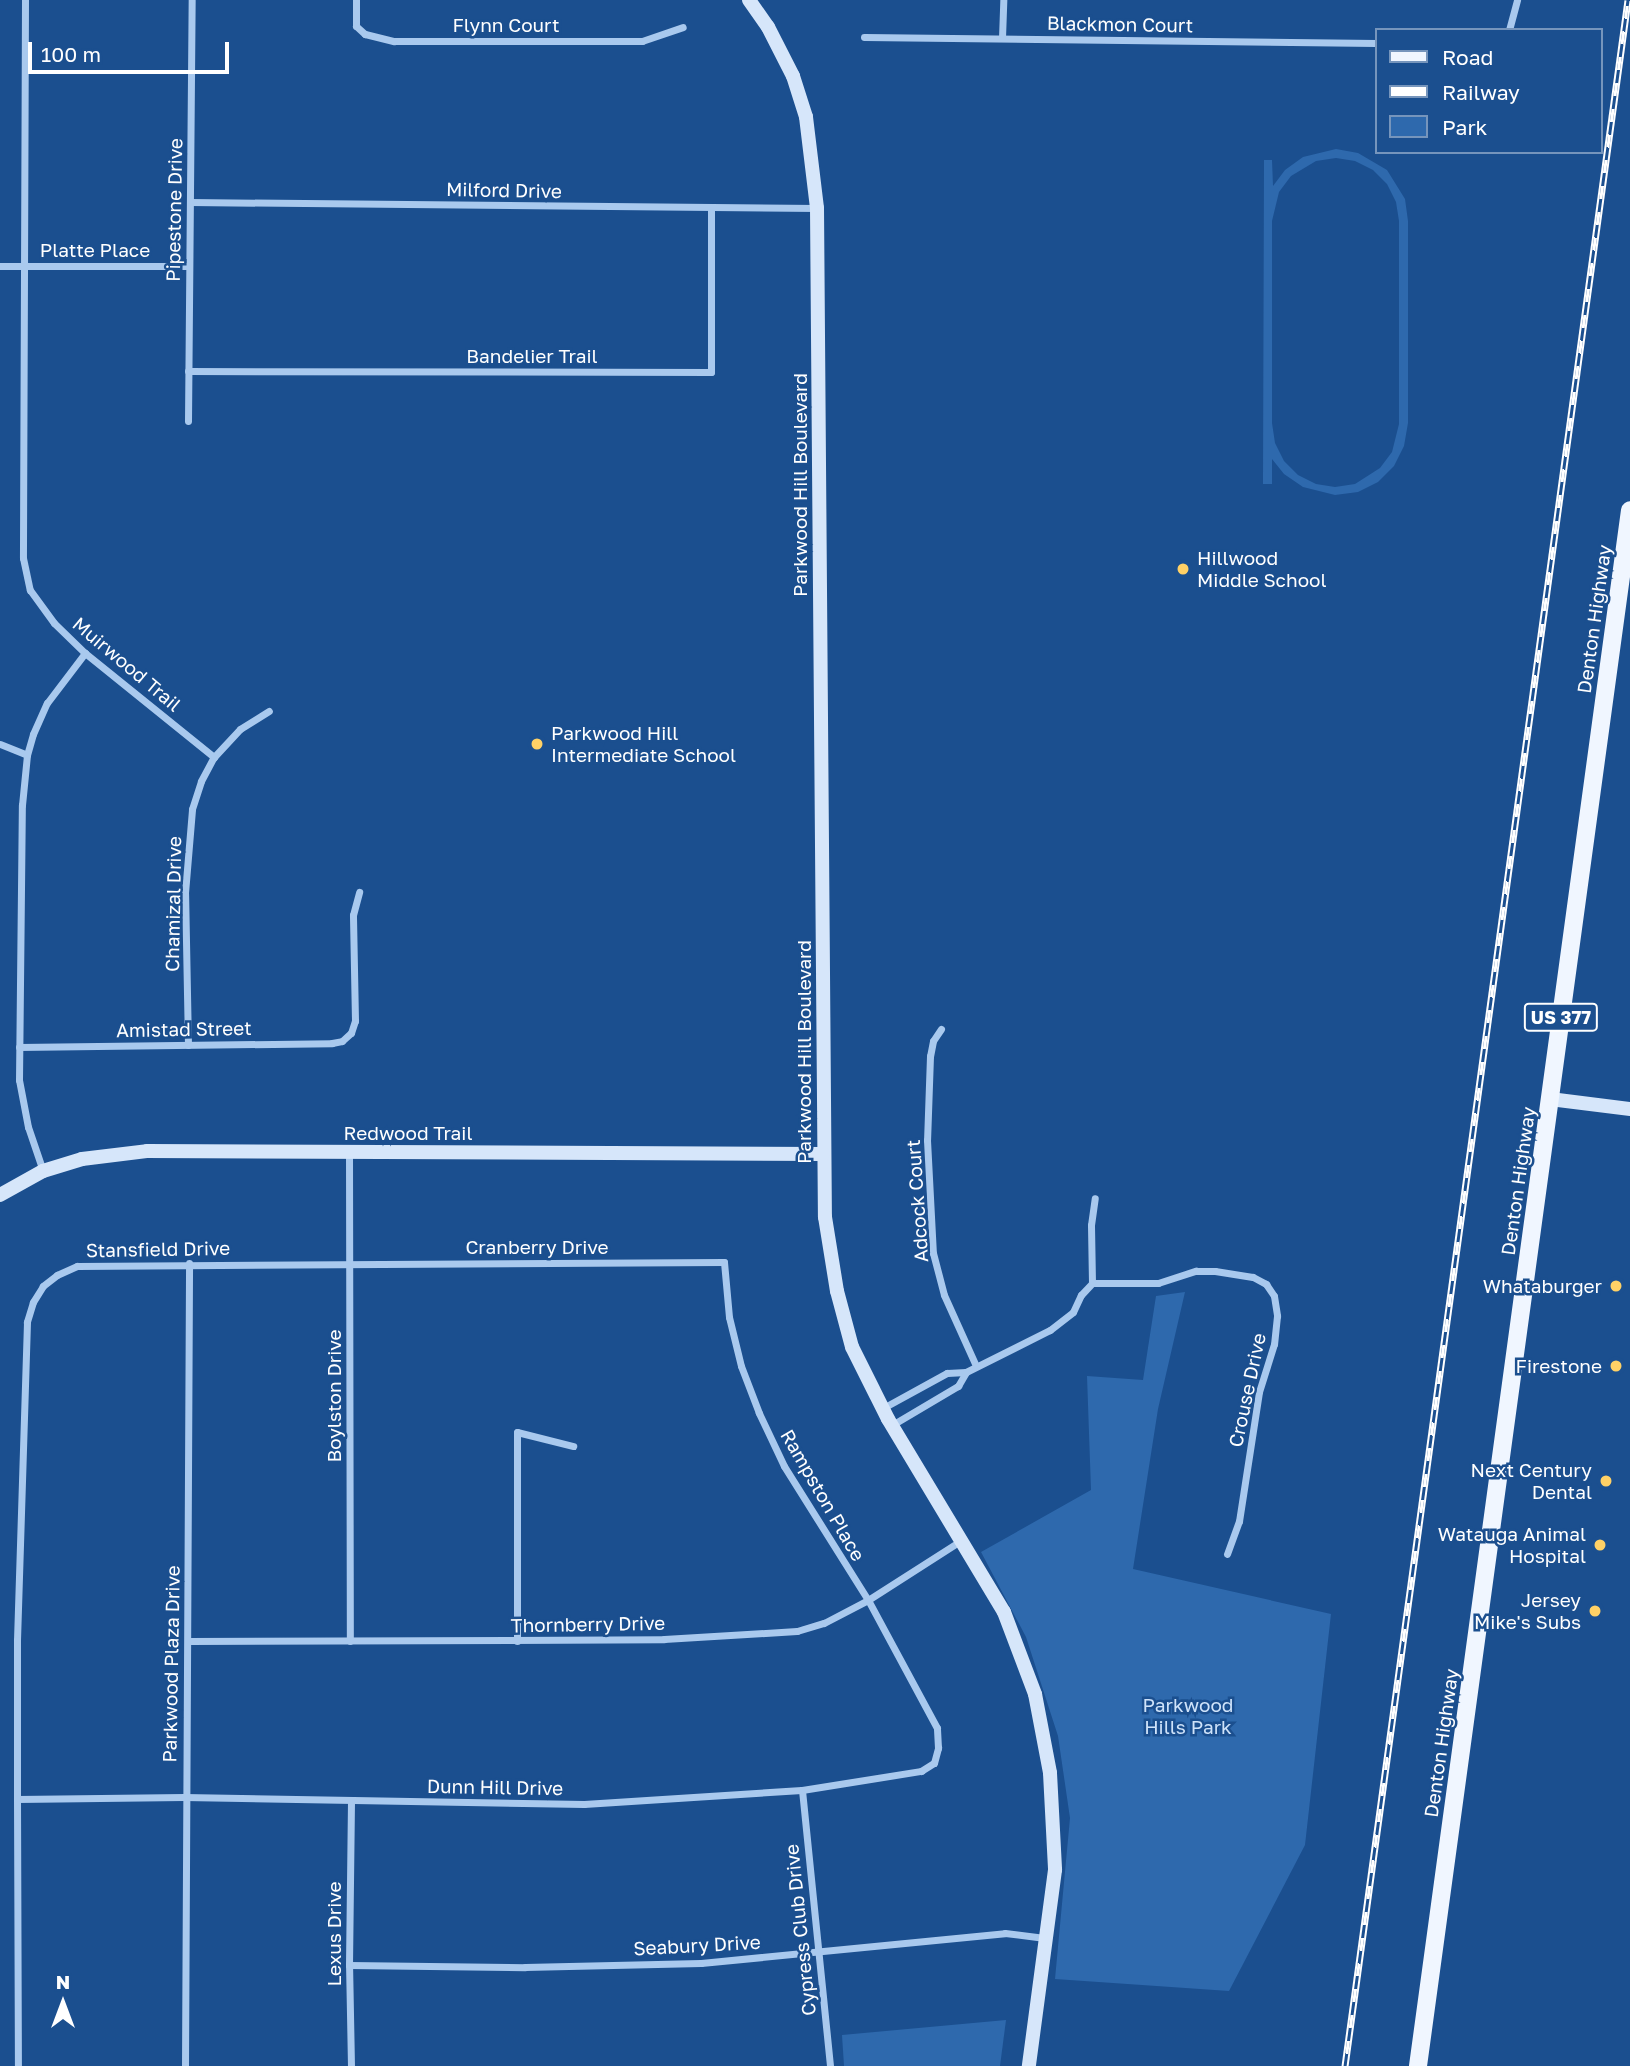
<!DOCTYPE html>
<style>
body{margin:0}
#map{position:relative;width:1630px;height:2066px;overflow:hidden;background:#1b4f8f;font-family:"Golos Text",sans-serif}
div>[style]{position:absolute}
.green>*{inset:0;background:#2e69ad}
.street>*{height:7px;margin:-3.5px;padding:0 3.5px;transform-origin:3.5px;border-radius:3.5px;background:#a9c9ee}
.secondary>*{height:14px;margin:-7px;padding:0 7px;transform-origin:7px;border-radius:7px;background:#d6e6fa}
.primary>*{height:18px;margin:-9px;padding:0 9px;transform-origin:9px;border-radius:9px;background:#f0f6ff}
.rail>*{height:7px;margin-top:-3.5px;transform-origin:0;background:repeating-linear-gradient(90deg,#1b4f8f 0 13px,#fff 0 26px);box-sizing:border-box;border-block:2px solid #fff}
.dots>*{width:19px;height:19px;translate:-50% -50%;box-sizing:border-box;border:4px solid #1b4f8f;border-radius:50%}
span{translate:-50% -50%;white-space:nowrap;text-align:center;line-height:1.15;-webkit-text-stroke:5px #1b4f8f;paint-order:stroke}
.shield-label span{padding:2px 5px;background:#1b4f8f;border:2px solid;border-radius:5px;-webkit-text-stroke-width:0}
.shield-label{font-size:18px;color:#fff;font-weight:700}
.street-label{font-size:19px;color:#fff}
.poi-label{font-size:19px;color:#fff}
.left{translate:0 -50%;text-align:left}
.right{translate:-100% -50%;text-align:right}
.park-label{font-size:19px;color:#cfe3fa}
.legend{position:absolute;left:1375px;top:28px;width:228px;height:126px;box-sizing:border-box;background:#1b4f8f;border:2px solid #7695bc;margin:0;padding:9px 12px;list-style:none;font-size:21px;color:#fff}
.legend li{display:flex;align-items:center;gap:14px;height:35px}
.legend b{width:35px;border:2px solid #7695bc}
.north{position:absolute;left:28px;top:1968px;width:70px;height:70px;-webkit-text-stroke:5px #1b4f8f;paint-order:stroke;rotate:0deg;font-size:19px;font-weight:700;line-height:28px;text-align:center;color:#fff}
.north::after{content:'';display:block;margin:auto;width:24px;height:32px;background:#fff;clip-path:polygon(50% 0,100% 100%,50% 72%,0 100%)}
.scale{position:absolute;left:28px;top:42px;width:201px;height:32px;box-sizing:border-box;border:4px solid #fff;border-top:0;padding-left:9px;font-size:21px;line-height:24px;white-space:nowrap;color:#fff;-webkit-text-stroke:5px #1b4f8f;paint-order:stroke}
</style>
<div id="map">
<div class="green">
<div style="clip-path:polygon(evenodd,1336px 149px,1358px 153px,1387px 170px,1405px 199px,1408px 221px,1408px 423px,1404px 446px,1394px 466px,1378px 482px,1358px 492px,1335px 495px,1303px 487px,1284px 474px,1272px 459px,1272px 484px,1263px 484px,1264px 160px,1272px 160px,1273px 186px,1285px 170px,1303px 157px,1336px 149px,1336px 158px,1355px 161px,1373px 170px,1387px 184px,1396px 202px,1399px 221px,1399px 424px,1392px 452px,1380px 468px,1355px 484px,1335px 487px,1316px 484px,1298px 475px,1284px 461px,1275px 443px,1272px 423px,1272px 221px,1279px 192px,1291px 176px,1316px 161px,1336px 158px)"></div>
<div style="clip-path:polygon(1185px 1292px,1158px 1409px,1133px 1569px,1331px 1614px,1305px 1845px,1229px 1991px,1055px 1979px,1070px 1818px,1058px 1736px,1026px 1637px,981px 1552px,1091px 1490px,1087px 1376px,1143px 1380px,1156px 1296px)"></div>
<div style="clip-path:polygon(1006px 2020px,1000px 2066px,844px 2066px,842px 2035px)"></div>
</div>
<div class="street">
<div style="left:25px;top:0;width:558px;rotate:90.21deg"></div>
<div style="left:23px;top:558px;width:33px;rotate:78deg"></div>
<div style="left:30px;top:590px;width:41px;rotate:54deg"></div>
<div style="left:54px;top:623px;width:43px;rotate:44.1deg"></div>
<div style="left:85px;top:653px;width:166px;rotate:38.9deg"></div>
<div style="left:356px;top:0;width:26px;rotate:90deg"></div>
<div style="left:356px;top:26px;width:12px;rotate:42deg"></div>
<div style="left:365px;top:34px;width:30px;rotate:14deg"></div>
<div style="left:394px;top:41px;width:248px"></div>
<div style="left:642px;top:41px;width:43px;rotate:-18.9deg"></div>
<div style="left:1509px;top:30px;width:31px;rotate:-75deg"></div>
<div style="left:864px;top:37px;width:512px;rotate:0.67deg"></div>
<div style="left:1002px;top:38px;width:38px;rotate:-88deg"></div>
<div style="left:190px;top:202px;width:627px;rotate:0.55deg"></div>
<div style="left:0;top:266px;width:189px"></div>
<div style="left:188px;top:371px;width:523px;rotate:0.11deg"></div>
<div style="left:711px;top:372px;width:165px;rotate:-90deg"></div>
<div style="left:188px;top:421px;width:421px;rotate:-89.5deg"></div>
<div style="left:0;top:744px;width:29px;rotate:22deg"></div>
<div style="left:941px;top:1029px;width:14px;rotate:124deg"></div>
<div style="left:933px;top:1041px;width:15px;rotate:101deg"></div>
<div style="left:930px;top:1056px;width:84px;rotate:92deg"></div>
<div style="left:927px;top:1140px;width:113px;rotate:87deg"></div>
<div style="left:933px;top:1253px;width:43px;rotate:75.3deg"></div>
<div style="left:944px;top:1295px;width:78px;rotate:65.7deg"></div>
<div style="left:188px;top:1045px;width:152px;rotate:-91.1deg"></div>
<div style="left:185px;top:893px;width:84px;rotate:-85.2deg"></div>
<div style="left:192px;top:809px;width:29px;rotate:-72deg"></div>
<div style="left:201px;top:781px;width:27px;rotate:-62deg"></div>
<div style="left:214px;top:757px;width:38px;rotate:-47deg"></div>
<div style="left:240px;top:729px;width:34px;rotate:-32deg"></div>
<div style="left:19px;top:1047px;width:313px;rotate:-0.7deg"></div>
<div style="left:332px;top:1043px;width:10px;rotate:-11deg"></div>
<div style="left:342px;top:1041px;width:12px;rotate:-42deg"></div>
<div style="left:351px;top:1033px;width:13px;rotate:-72deg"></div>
<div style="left:355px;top:1021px;width:106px;rotate:-91.1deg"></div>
<div style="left:353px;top:915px;width:24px;rotate:-75deg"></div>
<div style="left:349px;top:1152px;width:489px;rotate:89.9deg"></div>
<div style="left:43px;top:1171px;width:46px;rotate:-108.8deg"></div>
<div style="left:28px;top:1127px;width:48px;rotate:-100.8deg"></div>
<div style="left:19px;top:1080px;width:275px;rotate:-89.4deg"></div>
<div style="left:22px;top:805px;width:50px;rotate:-84.3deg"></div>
<div style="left:27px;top:755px;width:22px;rotate:-74deg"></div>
<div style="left:33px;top:734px;width:34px;rotate:-66deg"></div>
<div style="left:47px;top:703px;width:63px;rotate:-52.8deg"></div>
<div style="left:1092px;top:1283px;width:66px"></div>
<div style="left:1158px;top:1283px;width:40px;rotate:-18deg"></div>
<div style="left:1196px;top:1271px;width:19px"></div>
<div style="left:1215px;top:1271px;width:38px;rotate:9deg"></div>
<div style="left:1253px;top:1277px;width:15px;rotate:28deg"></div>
<div style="left:1266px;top:1284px;width:14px;rotate:56deg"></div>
<div style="left:1274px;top:1296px;width:20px;rotate:81deg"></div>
<div style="left:1277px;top:1316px;width:28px;rotate:96deg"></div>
<div style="left:1274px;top:1344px;width:50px;rotate:107.4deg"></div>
<div style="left:1259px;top:1392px;width:131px;rotate:98.8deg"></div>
<div style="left:1239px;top:1521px;width:35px;rotate:110deg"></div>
<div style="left:883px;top:1408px;width:73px;rotate:-28.7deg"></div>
<div style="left:947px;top:1373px;width:19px;rotate:-3deg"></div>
<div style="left:966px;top:1372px;width:94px;rotate:-26.6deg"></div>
<div style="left:1050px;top:1330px;width:29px;rotate:-38deg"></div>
<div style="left:1073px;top:1312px;width:19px;rotate:-65deg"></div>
<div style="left:1081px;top:1295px;width:16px;rotate:-47deg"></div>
<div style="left:1092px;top:1283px;width:58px;rotate:-91deg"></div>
<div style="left:1091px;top:1225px;width:27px;rotate:-82deg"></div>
<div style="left:892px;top:1425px;width:77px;rotate:-30.6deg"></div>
<div style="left:958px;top:1386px;width:16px;rotate:-60deg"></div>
<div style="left:189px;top:1641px;width:475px;rotate:-0.2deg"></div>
<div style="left:664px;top:1639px;width:133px;rotate:-3.4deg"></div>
<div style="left:797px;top:1631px;width:28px;rotate:-17deg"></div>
<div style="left:824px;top:1623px;width:50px;rotate:-27.6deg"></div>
<div style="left:868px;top:1600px;width:112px;rotate:-32.6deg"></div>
<div style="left:517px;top:1641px;width:209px;rotate:-90deg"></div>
<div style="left:517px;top:1432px;width:58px;rotate:14deg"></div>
<div style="left:802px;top:1790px;width:277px;rotate:84.2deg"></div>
<div style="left:17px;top:1799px;width:167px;rotate:-0.7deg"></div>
<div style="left:184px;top:1797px;width:400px;rotate:1deg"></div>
<div style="left:584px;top:1804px;width:218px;rotate:-3.7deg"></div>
<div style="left:802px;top:1790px;width:121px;rotate:-9.1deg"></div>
<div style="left:921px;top:1771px;width:15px;rotate:-32deg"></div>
<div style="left:934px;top:1763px;width:16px;rotate:-75deg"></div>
<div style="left:938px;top:1748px;width:20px;rotate:-93deg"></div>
<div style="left:937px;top:1728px;width:145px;rotate:-118.3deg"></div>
<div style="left:868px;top:1600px;width:158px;rotate:-122.1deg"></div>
<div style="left:784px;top:1466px;width:59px;rotate:-115.3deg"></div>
<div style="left:759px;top:1413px;width:50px;rotate:-111deg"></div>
<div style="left:741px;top:1366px;width:50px;rotate:-103.8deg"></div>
<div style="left:729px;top:1317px;width:55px;rotate:-95.2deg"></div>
<div style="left:724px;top:1262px;width:647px;rotate:179.65deg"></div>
<div style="left:77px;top:1266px;width:22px;rotate:156deg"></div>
<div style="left:57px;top:1275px;width:18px;rotate:142deg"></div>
<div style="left:43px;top:1286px;width:19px;rotate:122deg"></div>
<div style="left:33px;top:1302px;width:21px;rotate:107deg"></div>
<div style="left:27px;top:1322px;width:318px;rotate:91.8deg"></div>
<div style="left:17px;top:1640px;width:159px;rotate:90deg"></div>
<div style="left:17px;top:1799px;width:267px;rotate:89.8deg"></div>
<div style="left:349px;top:1965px;width:176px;rotate:0.7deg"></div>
<div style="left:525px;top:1967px;width:176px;rotate:-1.3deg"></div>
<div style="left:701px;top:1963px;width:305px;rotate:-5.6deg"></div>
<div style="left:1005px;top:1933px;width:40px;rotate:7.1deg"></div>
<div style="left:185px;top:2066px;width:803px;rotate:-89.71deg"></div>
<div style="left:351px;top:2066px;width:101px;rotate:-91.1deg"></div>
<div style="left:349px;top:1965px;width:163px;rotate:-89.3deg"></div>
</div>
<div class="secondary">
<div style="left:749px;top:0;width:33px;rotate:55deg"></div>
<div style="left:768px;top:27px;width:55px;rotate:63deg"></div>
<div style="left:793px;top:76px;width:43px;rotate:72.4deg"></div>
<div style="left:806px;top:117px;width:92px;rotate:83.1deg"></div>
<div style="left:817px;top:208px;width:1009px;rotate:89.55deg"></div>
<div style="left:825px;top:1217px;width:75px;rotate:80.8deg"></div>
<div style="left:837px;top:1291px;width:58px;rotate:75deg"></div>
<div style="left:852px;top:1347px;width:80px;rotate:63.4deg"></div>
<div style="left:888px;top:1419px;width:225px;rotate:59deg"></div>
<div style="left:1004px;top:1612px;width:88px;rotate:69.3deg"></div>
<div style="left:1035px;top:1694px;width:80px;rotate:79.2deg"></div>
<div style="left:1050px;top:1773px;width:97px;rotate:87deg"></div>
<div style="left:1055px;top:1870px;width:198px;rotate:97.6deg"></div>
<div style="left:1550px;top:1099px;width:81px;rotate:7.1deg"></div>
<div style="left:0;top:1195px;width:49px;rotate:-29.2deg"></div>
<div style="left:43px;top:1171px;width:41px;rotate:-17.1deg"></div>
<div style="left:82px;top:1159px;width:65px;rotate:-7deg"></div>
<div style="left:147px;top:1151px;width:676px;rotate:0.25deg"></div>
</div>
<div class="primary">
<div style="left:1418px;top:2066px;width:1570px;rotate:-82.24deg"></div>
</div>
<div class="rail">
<div style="left:1345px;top:2066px;width:2085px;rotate:-82.2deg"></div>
</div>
<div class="dots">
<div style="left:1183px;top:569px;background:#ffd166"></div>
<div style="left:537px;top:744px;background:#ffd166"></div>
<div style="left:1616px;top:1286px;background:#ffd166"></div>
<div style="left:1616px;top:1366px;background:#ffd166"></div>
<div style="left:1606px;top:1481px;background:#ffd166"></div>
<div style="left:1600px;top:1545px;background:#ffd166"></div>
<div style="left:1595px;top:1611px;background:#ffd166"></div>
</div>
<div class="shield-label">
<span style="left:1561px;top:1017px">US 377</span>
</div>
<div class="street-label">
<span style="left:1120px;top:24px;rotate:1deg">Blackmon Court</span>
<span style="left:506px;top:25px">Flynn Court</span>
<span style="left:504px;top:190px;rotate:1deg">Milford Drive</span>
<span style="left:174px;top:210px;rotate:-89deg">Pipestone Drive</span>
<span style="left:95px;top:250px">Platte Place</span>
<span style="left:532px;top:356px">Bandelier Trail</span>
<span style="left:800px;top:485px;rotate:-90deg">Parkwood Hill Boulevard</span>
<span style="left:1594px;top:619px;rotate:-82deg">Denton Highway</span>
<span style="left:127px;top:664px;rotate:40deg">Muirwood Trail</span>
<span style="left:173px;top:904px;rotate:-89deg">Chamizal Drive</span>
<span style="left:184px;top:1029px;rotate:-1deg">Amistad Street</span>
<span style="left:804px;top:1052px;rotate:-90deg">Parkwood Hill Boulevard</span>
<span style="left:408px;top:1133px">Redwood Trail</span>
<span style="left:1518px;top:1181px;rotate:-82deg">Denton Highway</span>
<span style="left:917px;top:1201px;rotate:-94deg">Adcock Court</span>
<span style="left:537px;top:1247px">Cranberry Drive</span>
<span style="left:158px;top:1249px;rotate:-1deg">Stansfield Drive</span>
<span style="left:1247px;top:1390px;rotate:-78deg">Crouse Drive</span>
<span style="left:334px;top:1396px;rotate:-90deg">Boylston Drive</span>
<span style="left:823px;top:1495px;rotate:60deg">Rampston Place</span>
<span style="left:588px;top:1624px;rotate:-1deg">Thornberry Drive</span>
<span style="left:171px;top:1664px;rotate:-89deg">Parkwood Plaza Drive</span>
<span style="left:1441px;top:1743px;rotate:-82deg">Denton Highway</span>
<span style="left:495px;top:1787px;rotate:1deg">Dunn Hill Drive</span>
<span style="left:800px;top:1930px;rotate:-96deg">Cypress Club Drive</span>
<span style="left:334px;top:1934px;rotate:-90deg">Lexus Drive</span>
<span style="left:697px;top:1945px;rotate:-3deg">Seabury Drive</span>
</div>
<div class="poi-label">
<span class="left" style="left:1197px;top:569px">Hillwood<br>Middle School</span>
<span class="left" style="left:551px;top:744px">Parkwood Hill<br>Intermediate School</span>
<span class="right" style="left:1602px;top:1286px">Whataburger</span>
<span class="right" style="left:1602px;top:1366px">Firestone</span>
<span class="right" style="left:1592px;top:1481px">Next Century<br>Dental</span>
<span class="right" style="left:1586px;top:1545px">Watauga Animal<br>Hospital</span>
<span class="right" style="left:1581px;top:1611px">Jersey<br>Mike's Subs</span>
</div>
<div class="park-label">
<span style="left:1188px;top:1716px">Parkwood<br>Hills Park</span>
</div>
<ul class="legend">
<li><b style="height:9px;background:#f0f6ff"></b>Road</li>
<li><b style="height:9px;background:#fff"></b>Railway</li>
<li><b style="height:19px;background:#2e69ad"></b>Park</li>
</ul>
<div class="north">N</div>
<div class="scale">100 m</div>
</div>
